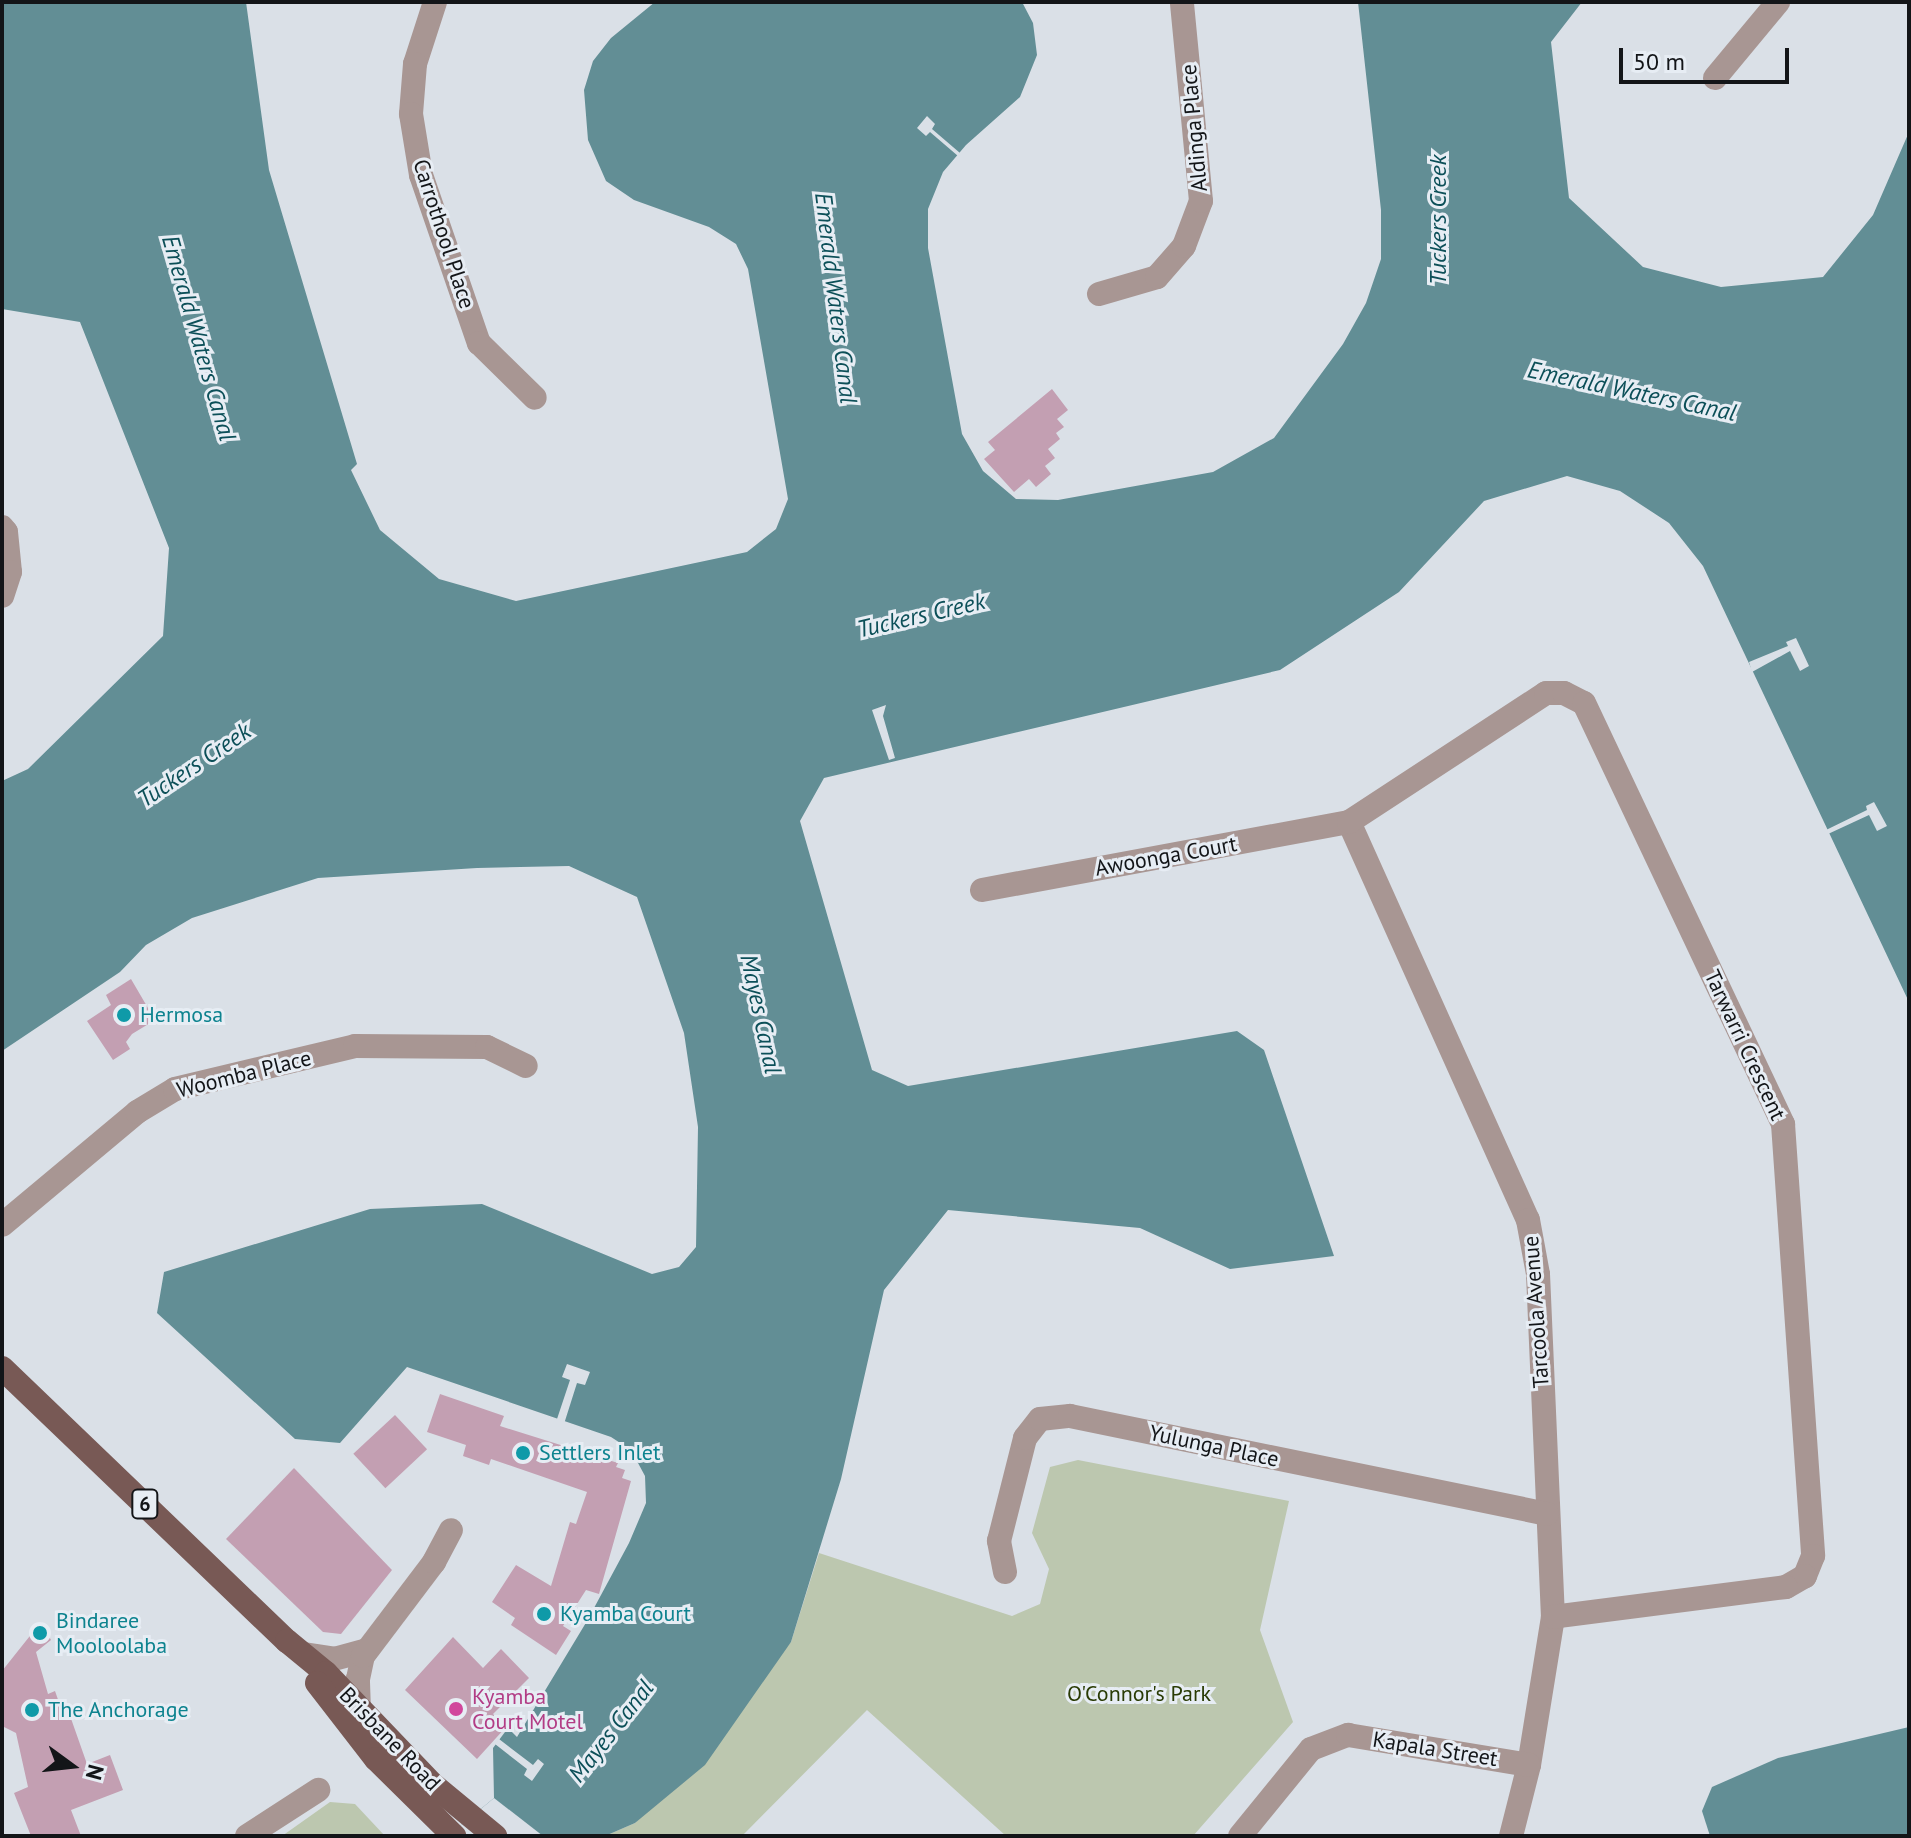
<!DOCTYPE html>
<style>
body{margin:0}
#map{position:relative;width:1911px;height:1838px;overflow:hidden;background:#dae0e7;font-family:"PT Sans",sans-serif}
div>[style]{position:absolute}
.green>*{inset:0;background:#bcc7af}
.water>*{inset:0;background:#628e95}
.pier>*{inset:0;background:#dae0e7}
.building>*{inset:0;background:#c39fb2;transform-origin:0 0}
.minor>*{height:24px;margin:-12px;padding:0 12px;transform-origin:12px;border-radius:12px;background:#a89693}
.major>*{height:24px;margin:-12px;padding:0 12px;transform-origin:12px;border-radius:12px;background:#785955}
.dots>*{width:22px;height:22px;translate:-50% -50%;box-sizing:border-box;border:4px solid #e7edf4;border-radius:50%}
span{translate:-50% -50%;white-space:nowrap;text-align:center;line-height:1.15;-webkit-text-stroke:6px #e7edf4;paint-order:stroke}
.shield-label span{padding:2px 6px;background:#e7edf4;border:2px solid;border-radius:6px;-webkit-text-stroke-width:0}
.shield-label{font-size:20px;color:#131518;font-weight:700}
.street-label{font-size:22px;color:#131518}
.culture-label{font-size:22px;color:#0d838f}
.left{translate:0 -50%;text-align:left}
.park-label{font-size:22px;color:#293b04}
.hotel-label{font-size:22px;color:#b23c85}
.water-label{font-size:24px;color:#0c4f58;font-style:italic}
.frame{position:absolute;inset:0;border:4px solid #131518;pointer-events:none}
.north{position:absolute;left:32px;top:1726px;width:80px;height:80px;-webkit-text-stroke:6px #e7edf4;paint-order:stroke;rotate:105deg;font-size:22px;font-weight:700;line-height:32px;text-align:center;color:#131518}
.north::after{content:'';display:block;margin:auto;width:28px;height:36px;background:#131518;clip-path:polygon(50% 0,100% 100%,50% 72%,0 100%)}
.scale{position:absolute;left:1619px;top:48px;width:170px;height:36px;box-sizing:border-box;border:4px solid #131518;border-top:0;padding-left:10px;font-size:24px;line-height:28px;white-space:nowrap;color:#131518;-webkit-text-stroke:6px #e7edf4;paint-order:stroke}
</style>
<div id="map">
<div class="green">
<div style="clip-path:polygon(1078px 1460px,1289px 1501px,1260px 1630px,1293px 1722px,1193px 1836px,1006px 1836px,867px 1710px,742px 1836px,605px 1836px,635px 1823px,791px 1642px,819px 1553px,1012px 1616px,1040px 1604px,1049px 1569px,1032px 1533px,1050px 1467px)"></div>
<div style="clip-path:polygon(330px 1802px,355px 1804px,385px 1836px,282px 1836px)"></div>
</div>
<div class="water">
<div style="clip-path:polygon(2px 2px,246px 2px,269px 170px,357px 464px,351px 470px,380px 530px,439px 579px,516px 601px,747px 552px,776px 529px,788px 499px,748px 269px,736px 244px,709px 227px,634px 200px,606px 181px,588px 140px,584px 90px,593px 61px,611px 38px,655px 2px,1022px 2px,1033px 23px,1037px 55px,1020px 97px,966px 145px,943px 172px,928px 209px,928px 248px,962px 434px,983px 471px,1016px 499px,1058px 500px,1213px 472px,1274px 438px,1343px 344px,1366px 303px,1381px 259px,1381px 210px,1358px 2px,1582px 2px,1551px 42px,1569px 198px,1643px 267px,1721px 287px,1823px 277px,1873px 215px,1909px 132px,1909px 1002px,1703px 566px,1669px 523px,1620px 491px,1567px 476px,1484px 501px,1399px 592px,1280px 670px,824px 778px,800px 821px,872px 1070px,908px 1086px,1237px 1031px,1264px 1050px,1334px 1256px,1230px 1269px,1140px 1228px,948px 1210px,884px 1290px,841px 1479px,791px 1642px,705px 1765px,635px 1823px,605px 1836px,448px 1836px,494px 1798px,493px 1748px,508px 1728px,517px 1737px,587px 1621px,629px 1543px,646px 1503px,645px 1476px,631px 1450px,611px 1437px,407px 1367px,340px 1443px,295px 1439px,157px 1313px,164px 1272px,370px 1209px,482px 1204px,652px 1274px,679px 1267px,696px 1247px,698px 1127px,684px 1033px,637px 897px,569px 866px,477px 868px,318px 878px,192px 918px,146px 945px,120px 972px,2px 1051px,2px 781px,28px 769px,163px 636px,169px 548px,80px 322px,2px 309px)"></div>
<div style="clip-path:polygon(1909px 1727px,1909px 1836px,1710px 1836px,1702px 1811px,1712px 1787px,1778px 1758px)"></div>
</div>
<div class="pier">
<div style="clip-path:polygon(927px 116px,935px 124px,932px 129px,960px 153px,958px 156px,930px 132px,926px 136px,917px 128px)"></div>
<div style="clip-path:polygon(1796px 638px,1809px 666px,1800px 671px,1790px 651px,1752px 672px,1749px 662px,1788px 646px,1786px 642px)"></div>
<div style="clip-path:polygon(886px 705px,883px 716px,895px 758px,889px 760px,872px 710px)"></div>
<div style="clip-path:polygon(1874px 802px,1887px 826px,1877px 831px,1869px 815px,1828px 834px,1826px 830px,1867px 810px,1866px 806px)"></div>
<div style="clip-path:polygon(567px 1364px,590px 1372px,585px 1385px,577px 1383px,564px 1424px,556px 1422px,570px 1380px,562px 1377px)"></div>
<div style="clip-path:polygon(499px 1739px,533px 1765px,538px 1759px,544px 1764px,532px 1781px,524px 1775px,527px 1769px,495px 1744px)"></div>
<div style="clip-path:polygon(494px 1798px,543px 1836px,448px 1836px)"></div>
</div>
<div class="building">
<div style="clip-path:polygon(1052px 389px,1068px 410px,1057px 419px,1064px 427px,1056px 433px,1060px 439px,1048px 449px,1055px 458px,1045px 466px,1051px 474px,1036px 487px,1029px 479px,1014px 492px,984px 459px,995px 450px,988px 442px)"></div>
<div style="clip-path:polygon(131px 979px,155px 1020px,132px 1034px,126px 1042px,130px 1049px,113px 1060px,87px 1021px,111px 1005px,106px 995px)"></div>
<div style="clip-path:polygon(440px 1394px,504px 1416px,500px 1426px,618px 1463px,616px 1467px,625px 1470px,622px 1478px,631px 1481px,599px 1594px,586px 1590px,563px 1626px,571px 1631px,556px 1655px,511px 1625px,515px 1618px,492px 1602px,516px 1565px,551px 1586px,570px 1522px,576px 1524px,587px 1492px,491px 1459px,489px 1465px,463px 1456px,466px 1445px,427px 1432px)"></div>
<div style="left:395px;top:1415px;width:47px;height:57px;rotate:47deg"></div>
<div style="clip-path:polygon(294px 1468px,392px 1570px,341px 1634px,323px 1632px,226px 1539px)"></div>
<div style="clip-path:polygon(41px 1622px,51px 1640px,36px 1652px,48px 1694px,55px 1691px,62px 1711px,68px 1710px,87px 1764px,110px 1755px,123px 1790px,71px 1810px,81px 1836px,31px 1836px,14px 1793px,28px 1787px,16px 1733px,2px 1726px,2px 1671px)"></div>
<div style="clip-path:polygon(453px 1637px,483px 1668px,501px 1649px,529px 1678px,493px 1714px,506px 1727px,477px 1759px,405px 1690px)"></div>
</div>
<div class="minor">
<div style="left:435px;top:2px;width:65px;rotate:107.9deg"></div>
<div style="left:415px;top:64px;width:50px;rotate:94.6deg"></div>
<div style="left:411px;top:114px;width:62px;rotate:80.7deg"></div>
<div style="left:421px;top:175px;width:178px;rotate:71deg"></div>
<div style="left:479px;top:343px;width:78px;rotate:44.5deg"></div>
<div style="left:1715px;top:78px;width:99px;rotate:-50.3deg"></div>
<div style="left:1099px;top:294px;width:60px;rotate:-16.3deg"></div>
<div style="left:1157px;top:277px;width:41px;rotate:-48.9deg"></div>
<div style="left:1184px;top:246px;width:48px;rotate:-69.3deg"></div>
<div style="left:1201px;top:201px;width:200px;rotate:-95.5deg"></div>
<div style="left:2px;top:527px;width:6px;rotate:51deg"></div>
<div style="left:6px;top:532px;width:40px;rotate:84.3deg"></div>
<div style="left:10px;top:572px;width:25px;rotate:108deg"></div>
<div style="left:1349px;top:822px;width:436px;rotate:65.8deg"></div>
<div style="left:1528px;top:1220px;width:55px;rotate:79.5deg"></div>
<div style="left:1538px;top:1274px;width:343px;rotate:87.5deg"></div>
<div style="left:1553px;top:1617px;width:150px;rotate:99.2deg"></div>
<div style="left:1529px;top:1765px;width:73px;rotate:104.2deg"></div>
<div style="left:982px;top:890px;width:373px;rotate:-10.5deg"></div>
<div style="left:1349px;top:822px;width:235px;rotate:-33.2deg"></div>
<div style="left:1546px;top:693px;width:18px"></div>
<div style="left:1564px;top:693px;width:22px;rotate:27deg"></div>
<div style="left:1584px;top:703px;width:466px;rotate:64.7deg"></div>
<div style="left:1783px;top:1124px;width:433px;rotate:86deg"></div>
<div style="left:1813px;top:1556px;width:22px;rotate:112deg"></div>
<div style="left:1805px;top:1576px;width:22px;rotate:150deg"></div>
<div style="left:1786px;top:1587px;width:235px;rotate:172.7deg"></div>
<div style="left:2px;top:1225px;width:176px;rotate:-39.9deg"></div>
<div style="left:137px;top:1112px;width:44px;rotate:-31.2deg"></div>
<div style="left:175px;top:1089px;width:185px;rotate:-13.4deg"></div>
<div style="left:355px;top:1046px;width:132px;rotate:0.4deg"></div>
<div style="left:487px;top:1047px;width:43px;rotate:26deg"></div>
<div style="left:1005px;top:1572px;width:32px;rotate:-101deg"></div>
<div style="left:999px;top:1541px;width:106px;rotate:-75.8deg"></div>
<div style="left:1025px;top:1438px;width:24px;rotate:-52deg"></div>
<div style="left:1040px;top:1419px;width:30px;rotate:-6deg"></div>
<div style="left:1070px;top:1416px;width:487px;rotate:11.6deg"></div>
<div style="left:304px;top:1654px;width:30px;rotate:9deg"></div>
<div style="left:334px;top:1659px;width:34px;rotate:-15deg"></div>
<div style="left:359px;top:1711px;width:32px;rotate:-92deg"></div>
<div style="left:358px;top:1679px;width:24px;rotate:-78deg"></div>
<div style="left:363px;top:1656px;width:118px;rotate:-52.9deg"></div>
<div style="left:434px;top:1562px;width:36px;rotate:-62deg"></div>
<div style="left:247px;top:1836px;width:85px;rotate:-32.9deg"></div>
<div style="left:1240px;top:1836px;width:112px;rotate:-50.8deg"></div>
<div style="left:1311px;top:1749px;width:40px;rotate:-21deg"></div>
<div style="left:1348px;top:1735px;width:183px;rotate:9.4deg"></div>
</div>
<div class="major">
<div style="left:2px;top:1368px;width:395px;rotate:43.8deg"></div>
<div style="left:287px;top:1641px;width:50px;rotate:39.4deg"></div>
<div style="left:326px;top:1673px;width:153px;rotate:46.3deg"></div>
<div style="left:432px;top:1784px;width:82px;rotate:39.5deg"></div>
<div style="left:317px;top:1683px;width:96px;rotate:52.2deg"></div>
<div style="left:376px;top:1759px;width:110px;rotate:44.6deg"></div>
</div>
<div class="dots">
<div style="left:124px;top:1015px;background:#0f9aa8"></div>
<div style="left:523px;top:1453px;background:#0f9aa8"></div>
<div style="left:544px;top:1614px;background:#0f9aa8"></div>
<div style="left:40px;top:1633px;background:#0f9aa8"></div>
<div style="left:456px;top:1709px;background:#d1479c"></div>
<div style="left:32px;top:1710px;background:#0f9aa8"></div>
</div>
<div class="shield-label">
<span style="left:145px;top:1504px">6</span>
</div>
<div class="street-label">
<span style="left:1194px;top:128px;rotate:-95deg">Aldinga Place</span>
<span style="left:444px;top:234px;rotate:72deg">Carrothool Place</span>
<span style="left:1166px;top:856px;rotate:-10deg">Awoonga Court</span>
<span style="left:1745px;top:1045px;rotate:65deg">Tarwarri Crescent</span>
<span style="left:244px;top:1074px;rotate:-14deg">Woomba Place</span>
<span style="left:1536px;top:1312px;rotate:-94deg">Tarcoola Avenue</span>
<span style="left:1214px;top:1446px;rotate:12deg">Yulunga Place</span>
<span style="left:390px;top:1739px;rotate:46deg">Brisbane Road</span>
<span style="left:1435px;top:1749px;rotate:9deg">Kapala Street</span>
</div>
<div class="culture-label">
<span class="left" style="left:140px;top:1015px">Hermosa</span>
<span class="left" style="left:539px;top:1453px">Settlers Inlet</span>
<span class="left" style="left:560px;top:1614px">Kyamba Court</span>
<span class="left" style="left:56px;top:1633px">Bindaree<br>Mooloolaba</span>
<span class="left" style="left:48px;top:1710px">The Anchorage</span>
</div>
<div class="park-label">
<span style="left:1139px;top:1694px">O'Connor's Park</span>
</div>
<div class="hotel-label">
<span class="left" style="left:472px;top:1709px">Kyamba<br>Court Motel</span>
</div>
<div class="water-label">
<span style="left:1438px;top:220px;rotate:-90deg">Tuckers Creek</span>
<span style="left:836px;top:298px;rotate:83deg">Emerald Waters Canal</span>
<span style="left:199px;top:338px;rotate:74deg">Emerald Waters Canal</span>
<span style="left:1632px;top:391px;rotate:12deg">Emerald Waters Canal</span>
<span style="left:921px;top:615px;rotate:-13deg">Tuckers Creek</span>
<span style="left:194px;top:765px;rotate:-34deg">Tuckers Creek</span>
<span style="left:761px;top:1014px;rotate:78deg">Mayes Canal</span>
<span style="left:611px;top:1731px;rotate:-52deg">Mayes Canal</span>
</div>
<div class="frame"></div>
<div class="north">N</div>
<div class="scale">50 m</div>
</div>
